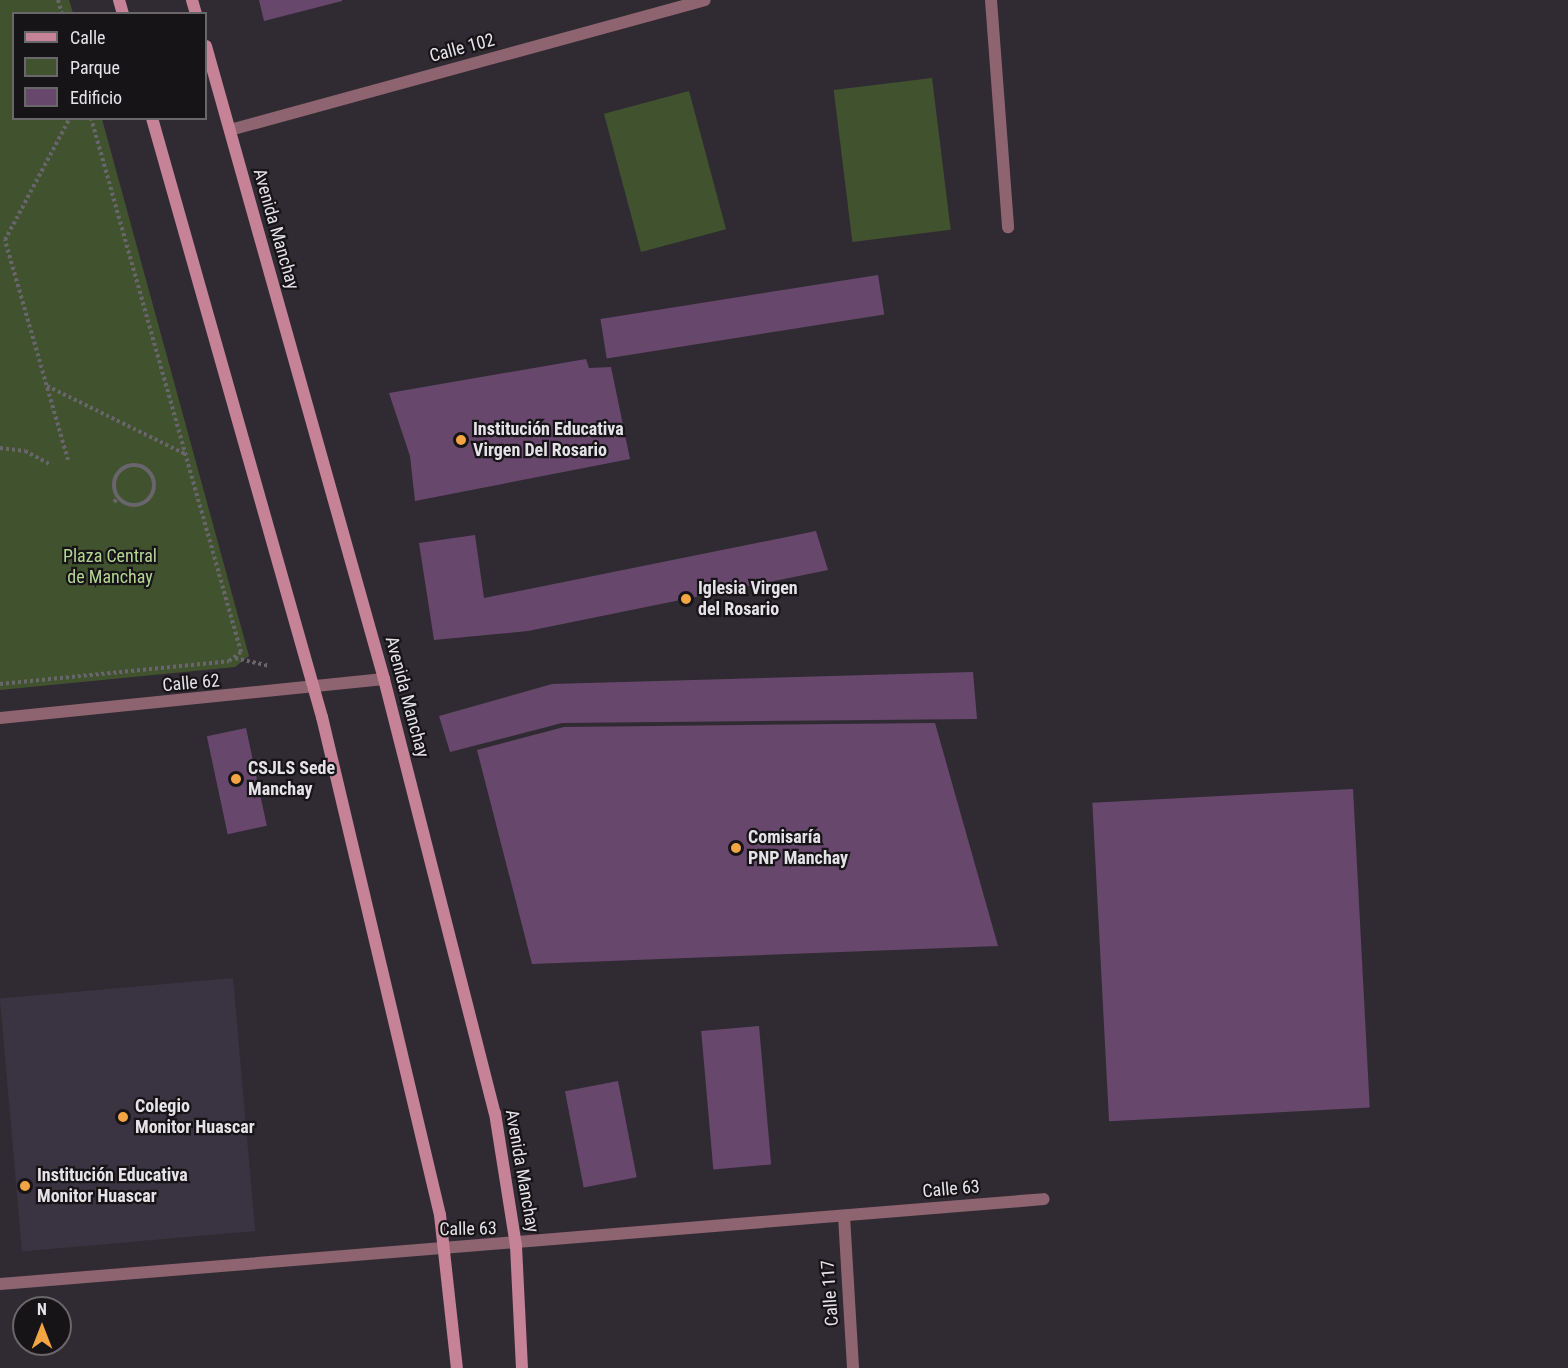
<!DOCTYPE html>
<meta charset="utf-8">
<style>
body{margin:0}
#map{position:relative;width:1568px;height:1368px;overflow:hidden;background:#302b33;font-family:"Roboto Condensed",sans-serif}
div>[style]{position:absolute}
.built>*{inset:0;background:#3a3341;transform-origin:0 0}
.green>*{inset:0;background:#41532e;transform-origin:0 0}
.building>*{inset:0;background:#67486c;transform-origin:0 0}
.path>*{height:4px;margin-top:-2px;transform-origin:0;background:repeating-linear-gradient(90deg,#69656c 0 3px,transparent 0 6px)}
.path>.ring{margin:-2px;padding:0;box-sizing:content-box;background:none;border:4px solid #69656c;border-radius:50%}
.street>*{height:12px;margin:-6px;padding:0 6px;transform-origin:6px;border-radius:6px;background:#8f6471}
.secondary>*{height:12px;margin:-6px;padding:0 6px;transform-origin:6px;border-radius:6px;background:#c68296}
.dots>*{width:16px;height:16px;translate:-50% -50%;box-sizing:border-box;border:3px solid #171418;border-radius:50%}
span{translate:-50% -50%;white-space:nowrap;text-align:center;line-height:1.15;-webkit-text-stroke:4.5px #171418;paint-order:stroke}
.street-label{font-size:18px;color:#e6e3e8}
.poi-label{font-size:18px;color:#e6e3e8;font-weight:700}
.left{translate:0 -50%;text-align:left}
.park-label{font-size:18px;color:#b4d692}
.legend{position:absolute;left:12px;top:12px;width:195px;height:108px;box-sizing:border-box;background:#171418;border:2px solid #6a676b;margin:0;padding:8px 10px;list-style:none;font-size:18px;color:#e6e3e8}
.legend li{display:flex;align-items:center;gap:12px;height:30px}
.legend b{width:30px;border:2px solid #6a676b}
.north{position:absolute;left:12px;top:1296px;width:60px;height:60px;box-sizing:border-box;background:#171418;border:2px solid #6a676b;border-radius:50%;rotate:0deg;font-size:16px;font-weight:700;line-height:24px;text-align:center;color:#e6e3e8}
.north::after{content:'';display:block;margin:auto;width:21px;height:27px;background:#f3a443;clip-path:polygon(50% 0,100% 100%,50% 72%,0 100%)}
</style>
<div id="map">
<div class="built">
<div style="left:233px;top:978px;width:254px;height:234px;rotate:85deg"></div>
</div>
<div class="green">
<div style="clip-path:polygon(0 0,69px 0,73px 13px,14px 14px,14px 118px,102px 119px,249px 656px,235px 667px,0 690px)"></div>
<div style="left:932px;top:78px;width:153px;height:99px;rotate:83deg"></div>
<div style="left:689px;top:91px;width:143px;height:88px;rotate:75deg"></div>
</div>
<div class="building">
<div style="clip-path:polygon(259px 0,342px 0,342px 1px,264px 21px)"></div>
<div style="left:878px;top:275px;width:40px;height:281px;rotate:81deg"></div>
<div style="clip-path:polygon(586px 359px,589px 368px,611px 367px,630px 459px,415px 501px,410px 456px,389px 393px)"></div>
<div style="clip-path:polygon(816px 531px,828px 570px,528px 631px,434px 640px,419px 543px,475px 535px,484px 598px)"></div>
<div style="clip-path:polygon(973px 672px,977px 719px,562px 723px,450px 752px,439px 716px,552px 684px)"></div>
<div style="clip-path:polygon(935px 723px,998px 946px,532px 964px,477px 750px,564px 727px)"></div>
<div style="left:246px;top:728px;width:100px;height:40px;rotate:78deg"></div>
<div style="left:1353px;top:789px;width:319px;height:261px;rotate:87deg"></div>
<div style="left:759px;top:1026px;width:139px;height:58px;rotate:85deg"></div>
<div style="left:618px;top:1081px;width:98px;height:54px;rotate:79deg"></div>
</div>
<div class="path">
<div style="left:58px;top:0;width:15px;rotate:74deg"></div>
<div style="left:47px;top:386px;width:154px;rotate:26.2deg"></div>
<div style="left:0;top:448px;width:25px;rotate:7deg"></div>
<div style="left:25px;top:451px;width:30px;rotate:28deg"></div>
<div style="left:68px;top:460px;width:229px;rotate:-106deg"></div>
<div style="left:5px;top:240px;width:138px;rotate:-62deg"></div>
<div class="ring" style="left:114px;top:465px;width:36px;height:36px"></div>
<div style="left:114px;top:502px;width:7px;rotate:-45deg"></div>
<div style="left:235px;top:658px;width:35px;rotate:13deg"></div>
<div style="left:0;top:684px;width:230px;rotate:-5.7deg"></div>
<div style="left:229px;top:661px;width:15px;rotate:-37deg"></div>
<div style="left:241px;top:652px;width:555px;rotate:-105.69deg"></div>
</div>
<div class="street">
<div style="left:991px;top:0;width:228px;rotate:85.7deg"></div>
<div style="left:230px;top:130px;width:492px;rotate:-15.3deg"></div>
<div style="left:0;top:718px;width:386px;rotate:-5.8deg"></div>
<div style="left:844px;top:1216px;width:152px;rotate:86.6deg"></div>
<div style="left:0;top:1284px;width:1047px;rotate:-4.65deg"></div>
</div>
<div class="secondary">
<div style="left:119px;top:0;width:15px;rotate:74deg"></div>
<div style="left:192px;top:0;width:15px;rotate:74deg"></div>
<div style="left:206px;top:46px;width:658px;rotate:74.29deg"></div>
<div style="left:384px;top:679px;width:448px;rotate:75.7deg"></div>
<div style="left:495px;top:1113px;width:135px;rotate:81deg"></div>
<div style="left:516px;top:1246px;width:122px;rotate:87.2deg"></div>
<div style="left:152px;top:118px;width:623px;rotate:74.16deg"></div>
<div style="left:322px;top:717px;width:512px;rotate:76.67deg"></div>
<div style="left:440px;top:1215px;width:154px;rotate:83.7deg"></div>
</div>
<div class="dots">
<div style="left:461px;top:440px;background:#f3a443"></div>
<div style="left:686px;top:599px;background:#f3a443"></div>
<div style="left:236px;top:779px;background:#f3a443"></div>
<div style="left:736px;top:848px;background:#f3a443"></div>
<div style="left:123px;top:1117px;background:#f3a443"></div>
<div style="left:25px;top:1186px;background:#f3a443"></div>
</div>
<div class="street-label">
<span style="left:462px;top:48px;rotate:-15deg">Calle 102</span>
<span style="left:276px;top:229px;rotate:74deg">Avenida Manchay</span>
<span style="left:191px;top:683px;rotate:-5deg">Calle 62</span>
<span style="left:407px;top:697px;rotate:75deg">Avenida Manchay</span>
<span style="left:522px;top:1171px;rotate:80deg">Avenida Manchay</span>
<span style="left:951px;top:1189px;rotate:-5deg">Calle 63</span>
<span style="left:468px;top:1229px;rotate:-1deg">Calle 63</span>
<span style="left:830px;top:1293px;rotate:-94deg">Calle 117</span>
</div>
<div class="poi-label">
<span class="left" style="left:473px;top:440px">Institución Educativa<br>Virgen Del Rosario</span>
<span class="left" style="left:698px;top:599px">Iglesia Virgen<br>del Rosario</span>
<span class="left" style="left:248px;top:779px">CSJLS Sede<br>Manchay</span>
<span class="left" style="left:748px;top:848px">Comisaría<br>PNP Manchay</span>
<span class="left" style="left:135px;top:1117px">Colegio<br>Monitor Huascar</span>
<span class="left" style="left:37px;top:1186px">Institución Educativa<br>Monitor Huascar</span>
</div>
<div class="park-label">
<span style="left:110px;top:567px">Plaza Central<br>de Manchay</span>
</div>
<ul class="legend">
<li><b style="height:8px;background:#c68296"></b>Calle</li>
<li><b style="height:16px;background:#41532e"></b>Parque</li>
<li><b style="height:16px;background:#67486c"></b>Edificio</li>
</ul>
<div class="north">N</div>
</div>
